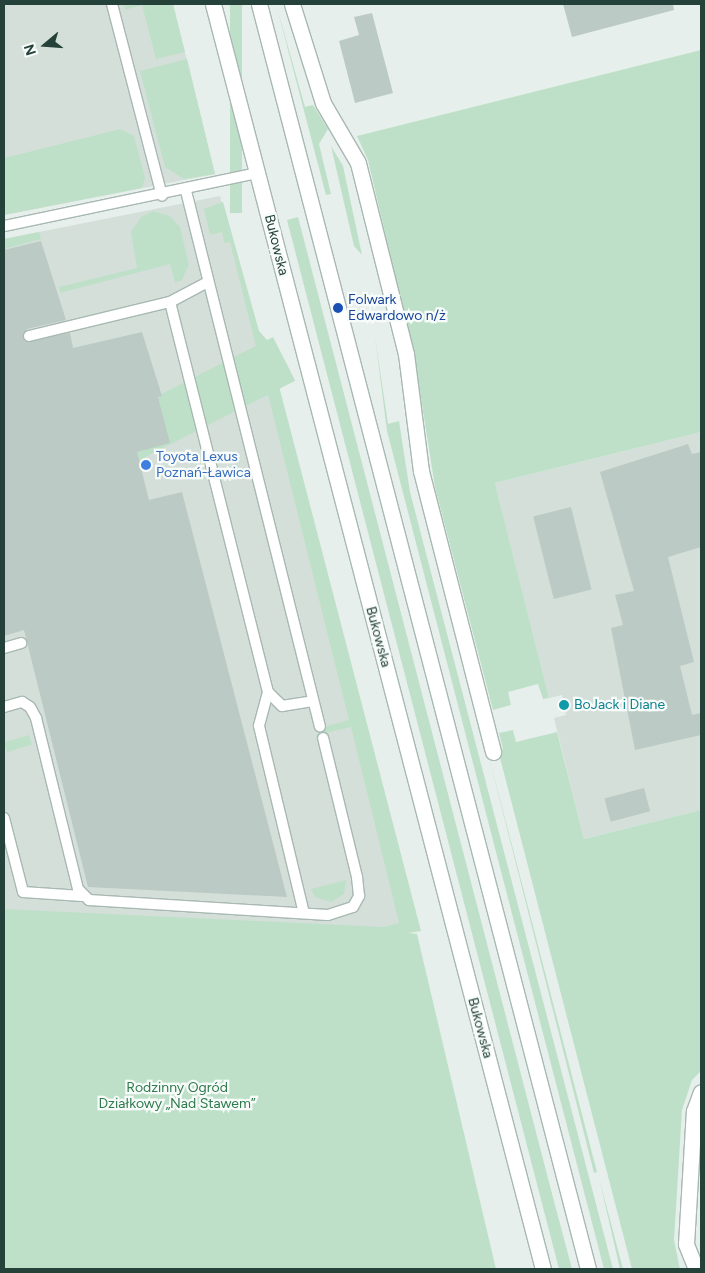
<!DOCTYPE html>
<meta charset="utf-8">
<style>
body{margin:0}
#map{position:relative;width:705px;height:1273px;overflow:hidden;background:#e6efeb;font-family:Figtree,sans-serif}
div>[style]{position:absolute}
.built>*{inset:0;background:#d4dfda}
.green>*{inset:0;background:#bfe0c8;transform-origin:0 0}
.building>*{inset:0;background:#bbcac4;transform-origin:0 0}
.roads{filter:drop-shadow(1px 0 #a8b8b2) drop-shadow(-1px 0 #a8b8b2) drop-shadow(0 1px #a8b8b2) drop-shadow(0 -1px #a8b8b2)}
.lane>*{height:10px;margin:-5px;padding:0 5px;transform-origin:5px;border-radius:5px;background:#fff}
.street>*{height:15px;margin:-7.5px;padding:0 7.5px;transform-origin:7.5px;border-radius:7.5px;background:#fff}
.secondary>*{height:15px;margin:-7.5px;padding:0 7.5px;transform-origin:7.5px;border-radius:7.5px;background:#fff}
.dots>*{width:14px;height:14px;translate:-50% -50%;box-sizing:border-box;border:2px solid #f7fbf9;border-radius:50%}
span{translate:-50% -50%;white-space:nowrap;text-align:center;line-height:1.15;-webkit-text-stroke:4.5px #f7fbf9;paint-order:stroke}
.street-label{font-size:14px;color:#24423a}
.transit-label{font-size:14px;color:#164399}
.left{translate:0 -50%;text-align:left}
.shop-label{font-size:14px;color:#366cbe}
.culture-label{font-size:14px;color:#0d838f}
.park-label{font-size:14px;color:#2d7a4b}
.frame{position:absolute;inset:0;border:5px solid #24423a;pointer-events:none}
.north{position:absolute;left:20px;top:20px;width:50px;height:50px;-webkit-text-stroke:4px #f7fbf9;paint-order:stroke;rotate:252deg;font-size:14px;font-weight:700;line-height:20px;text-align:center;color:#24423a}
.north::after{content:'';display:block;margin:auto;width:18px;height:22px;background:#24423a;clip-path:polygon(50% 0,100% 100%,50% 72%,0 100%)}
</style>
<div id="map">
<div class="built">
<div style="clip-path:polygon(4px 4px,173px 4px,215px 174px,4px 215px)"></div>
<div style="clip-path:polygon(220px 196px,352px 723px,404px 933px,4px 914px,4px 239px)"></div>
<div style="clip-path:polygon(701px 432px,701px 810px,584px 839px,554px 718px,566px 715px,562px 695px,549px 698px,495px 483px)"></div>
</div>
<div class="green">
<div style="clip-path:polygon(124px 4px,173px 4px,185px 52px,156px 59px,142px 5px,125px 10px)"></div>
<div style="left:230px;top:4px;width:12px;height:209px"></div>
<div style="clip-path:polygon(276px 4px,305px 107px,313px 105px,328px 129px,319px 144px,331px 194px,326px 195px)"></div>
<div style="clip-path:polygon(701px 50px,701px 432px,495px 483px,549px 698px,543px 699px,538px 684px,508px 692px,511px 705px,493px 710px,435px 487px,416px 366px,368px 160px,357px 136px)"></div>
<div style="clip-path:polygon(187px 59px,215px 174px,184px 179px,165px 167px,140px 71px)"></div>
<div style="clip-path:polygon(120px 129px,134px 136px,145px 178px,142px 188px,4px 215px,4px 158px)"></div>
<div style="clip-path:polygon(331px 146px,343px 166px,362px 255px,354px 246px)"></div>
<div style="clip-path:polygon(223px 202px,259px 331px,267px 340px,421px 931px,408px 933px,417px 934px,496px 1269px,4px 1269px,4px 909px,383px 927px,399px 923px,351px 727px,321px 734px,319px 728px,349px 720px,230px 242px,224px 243px,222px 232px,210px 235px,204px 209px)"></div>
<div style="clip-path:polygon(153px 211px,170px 216px,180px 227px,189px 265px,182px 280px,175px 283px,170px 264px,60px 293px,59px 287px,137px 268px,131px 232px,141px 217px)"></div>
<div style="clip-path:polygon(298px 217px,550px 1186px,572px 1269px,559px 1269px,287px 220px)"></div>
<div style="clip-path:polygon(39px 232px,41px 239px,4px 249px,4px 239px)"></div>
<div style="left:273px;top:337px;width:49px;height:963px;rotate:63deg"></div>
<div style="clip-path:polygon(375px 337px,388px 424px,399px 421px,410px 492px,613px 1269px,604px 1269px,387px 431px)"></div>
<div style="clip-path:polygon(513px 730px,516px 742px,557px 732px,584px 839px,701px 810px,701px 1071px,692px 1080px,682px 1110px,674px 1240px,680px 1269px,632px 1269px,498px 750px,503px 749px,499px 733px)"></div>
<div style="left:29px;top:735px;width:10px;height:26px;rotate:73deg"></div>
<div style="clip-path:polygon(488px 753px,597px 1172px,594px 1173px)"></div>
<div style="clip-path:polygon(346px 880px,344px 894px,331px 902px,315px 897px,311px 889px)"></div>
<div style="clip-path:polygon(599px 1178px,623px 1269px,620px 1269px)"></div>
</div>
<div class="building">
<div style="clip-path:polygon(563px 4px,673px 4px,674px 10px,572px 37px)"></div>
<div style="clip-path:polygon(372px 13px,393px 93px,355px 103px,339px 41px,359px 35px,354px 17px)"></div>
<div style="clip-path:polygon(41px 241px,66px 320px,27px 329px,24px 341px,70px 333px,73px 348px,142px 332px,162px 396px,158px 397px,170px 443px,137px 452px,149px 500px,182px 492px,287px 897px,88px 887px,24px 630px,4px 636px,4px 250px)"></div>
<div style="clip-path:polygon(688px 444px,692px 454px,701px 452px,701px 547px,668px 557px,694px 662px,680px 666px,692px 715px,701px 713px,701px 735px,635px 750px,611px 628px,623px 625px,615px 595px,634px 591px,600px 472px)"></div>
<div style="left:571px;top:507px;width:85px;height:39px;rotate:76deg"></div>
<div style="left:644px;top:788px;width:24px;height:41px;rotate:75deg"></div>
</div>
<div class="roads">
<div class="lane">
<div style="left:112px;top:4px;width:198px;rotate:75.4deg"></div>
<div style="left:186px;top:191px;width:552px;rotate:75.96deg"></div>
<div style="left:4px;top:226px;width:258px;rotate:-11.8deg"></div>
<div style="left:170px;top:302px;width:402px;rotate:75.9deg"></div>
<div style="left:268px;top:692px;width:20px;rotate:45deg"></div>
<div style="left:282px;top:706px;width:31px;rotate:-9deg"></div>
<div style="left:29px;top:336px;width:145px;rotate:-13.6deg"></div>
<div style="left:170px;top:302px;width:43px;rotate:-27.8deg"></div>
<div style="left:4px;top:648px;width:18px;rotate:-16deg"></div>
<div style="left:268px;top:692px;width:35px;rotate:105deg"></div>
<div style="left:259px;top:726px;width:192px;rotate:76.5deg"></div>
<div style="left:4px;top:707px;width:19px;rotate:-16deg"></div>
<div style="left:22px;top:702px;width:9px;rotate:32deg"></div>
<div style="left:30px;top:707px;width:13px;rotate:61deg"></div>
<div style="left:36px;top:718px;width:176px;rotate:76.2deg"></div>
<div style="left:78px;top:889px;width:16px;rotate:45deg"></div>
<div style="left:89px;top:900px;width:239px;rotate:3.6deg"></div>
<div style="left:328px;top:915px;width:26px;rotate:-18deg"></div>
<div style="left:353px;top:907px;width:13px;rotate:-61deg"></div>
<div style="left:359px;top:896px;width:19px;rotate:-96deg"></div>
<div style="left:357px;top:877px;width:143px;rotate:-103.7deg"></div>
<div style="left:4px;top:818px;width:76px;rotate:75.6deg"></div>
<div style="left:23px;top:892px;width:59px;rotate:3.9deg"></div>
</div>
<div class="street">
<div style="left:292px;top:4px;width:104px;rotate:72.6deg"></div>
<div style="left:323px;top:103px;width:69px;rotate:59.7deg"></div>
<div style="left:358px;top:163px;width:197px;rotate:75.9deg"></div>
<div style="left:406px;top:354px;width:118px;rotate:82.7deg"></div>
<div style="left:421px;top:471px;width:290px;rotate:75.6deg"></div>
<div style="left:696px;top:1269px;width:27px;rotate:-112deg"></div>
<div style="left:686px;top:1244px;width:133px;rotate:-86.6deg"></div>
<div style="left:694px;top:1111px;width:20px;rotate:-70deg"></div>
</div>
<div class="secondary">
<div style="left:213px;top:4px;width:1307px;rotate:75.38deg"></div>
<div style="left:259px;top:4px;width:1307px;rotate:75.42deg"></div>
</div>
</div>
<div class="dots">
<div style="left:338px;top:308px;background:#1a4fb4"></div>
<div style="left:146px;top:465px;background:#3f7fe0"></div>
<div style="left:564px;top:705px;background:#0f9aa8"></div>
</div>
<div class="street-label">
<span style="left:276px;top:245px;rotate:76deg">Bukowska</span>
<span style="left:378px;top:637px;rotate:75deg">Bukowska</span>
<span style="left:480px;top:1028px;rotate:75deg">Bukowska</span>
</div>
<div class="transit-label">
<span class="left" style="left:348px;top:308px">Folwark<br>Edwardowo n/ż</span>
</div>
<div class="shop-label">
<span class="left" style="left:156px;top:465px">Toyota Lexus<br>Poznań-Ławica</span>
</div>
<div class="culture-label">
<span class="left" style="left:574px;top:705px">BoJack i Diane</span>
</div>
<div class="park-label">
<span style="left:177px;top:1096px">Rodzinny Ogród<br>Działkowy „Nad Stawem”</span>
</div>
<div class="frame"></div>
<div class="north">N</div>
</div>
